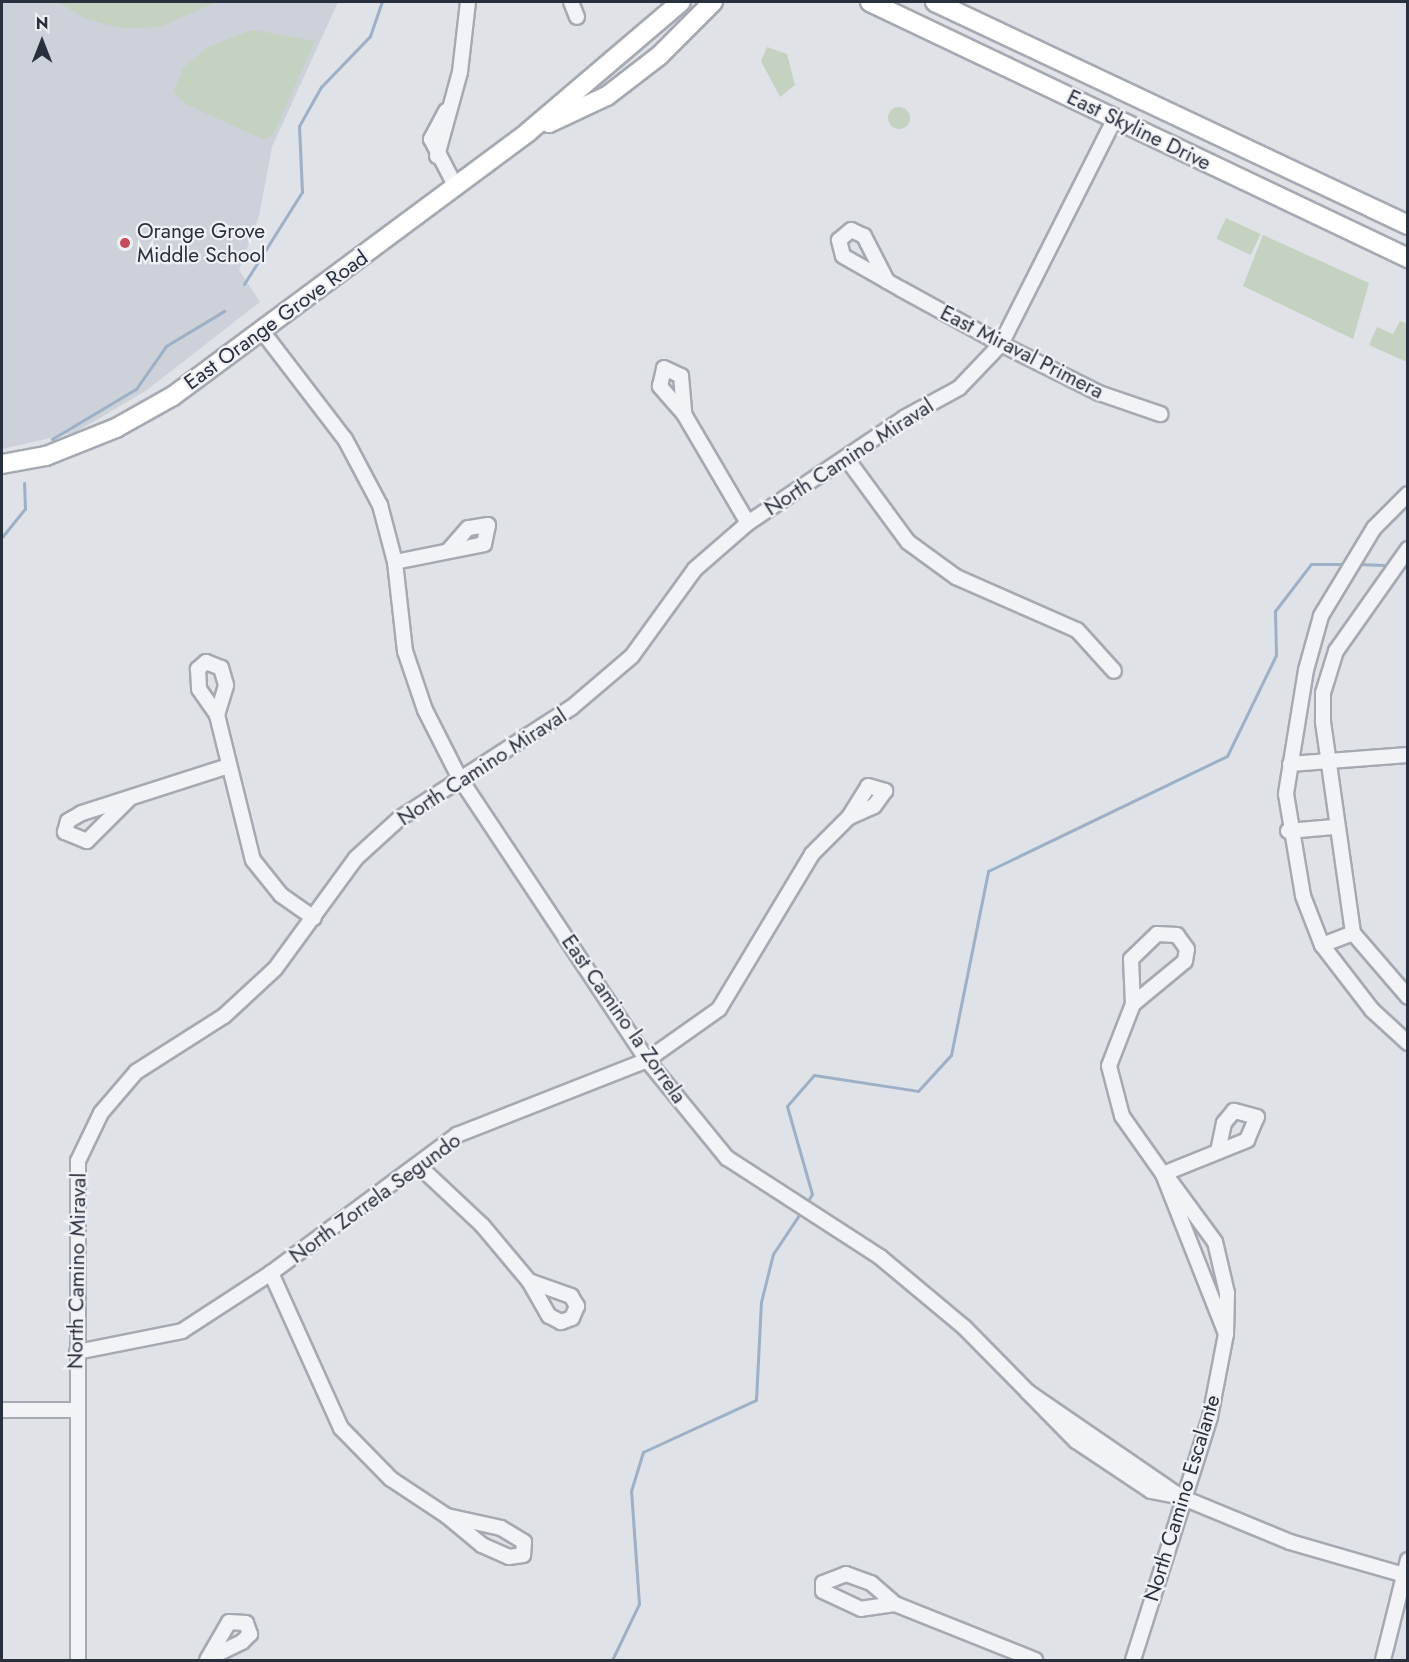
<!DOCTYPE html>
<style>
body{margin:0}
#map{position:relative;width:1409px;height:1662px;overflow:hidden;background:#dfe2e7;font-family:Jost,sans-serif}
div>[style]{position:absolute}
.built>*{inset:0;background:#cdd1d9}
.green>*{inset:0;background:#c5d1c1;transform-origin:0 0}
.round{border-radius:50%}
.stream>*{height:3px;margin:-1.5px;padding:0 1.5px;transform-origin:1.5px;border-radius:1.5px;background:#9db0c5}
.roads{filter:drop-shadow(2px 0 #a5a9b1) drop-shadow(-2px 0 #a5a9b1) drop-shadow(0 2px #a5a9b1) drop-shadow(0 -2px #a5a9b1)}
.minor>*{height:14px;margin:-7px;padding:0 7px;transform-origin:7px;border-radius:7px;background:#f2f3f6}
.major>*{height:18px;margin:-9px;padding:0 9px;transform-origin:9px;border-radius:9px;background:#fff}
.dots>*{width:16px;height:16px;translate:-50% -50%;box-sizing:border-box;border:3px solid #eff1f5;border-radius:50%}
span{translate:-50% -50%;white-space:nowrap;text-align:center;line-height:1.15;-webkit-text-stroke:4.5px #eff1f5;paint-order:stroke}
.street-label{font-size:21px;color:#29303d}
.poi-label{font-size:21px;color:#29303d}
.left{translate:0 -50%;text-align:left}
.frame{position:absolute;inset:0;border:3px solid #29303d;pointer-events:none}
.north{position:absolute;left:12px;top:12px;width:60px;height:60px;-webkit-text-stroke:4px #eff1f5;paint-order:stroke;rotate:0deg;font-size:16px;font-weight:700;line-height:24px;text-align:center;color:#29303d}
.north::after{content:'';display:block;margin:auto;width:21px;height:27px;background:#29303d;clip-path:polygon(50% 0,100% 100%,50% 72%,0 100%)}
</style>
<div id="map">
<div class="built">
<div style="clip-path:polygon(2px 2px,338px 2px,272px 147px,259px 216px,239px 270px,260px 302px,147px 390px,76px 432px,2px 449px)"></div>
</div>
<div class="green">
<div style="clip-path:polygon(58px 2px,217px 2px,159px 27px,121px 28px,86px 19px)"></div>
<div style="clip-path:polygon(252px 30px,315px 41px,273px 135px,262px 139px,186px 104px,173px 92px,184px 67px,208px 47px)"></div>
<div style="clip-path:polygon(767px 47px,787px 54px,795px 85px,780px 97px,761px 61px)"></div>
<div class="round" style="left:888px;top:107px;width:22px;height:22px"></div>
<div style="left:1226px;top:218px;width:38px;height:23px;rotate:25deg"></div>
<div style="clip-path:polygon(1263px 235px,1369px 283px,1353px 339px,1243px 286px)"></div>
<div style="clip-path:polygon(1400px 321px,1407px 324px,1407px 362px,1369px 345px,1377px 327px,1393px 334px)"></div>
</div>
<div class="stream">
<div style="left:244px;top:284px;width:109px;rotate:-57.8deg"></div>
<div style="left:302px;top:192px;width:66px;rotate:-92.6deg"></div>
<div style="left:299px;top:126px;width:45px;rotate:-60.6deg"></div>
<div style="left:321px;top:87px;width:71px;rotate:-46.1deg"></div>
<div style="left:370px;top:36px;width:36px;rotate:-71deg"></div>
<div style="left:52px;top:439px;width:98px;rotate:-30.8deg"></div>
<div style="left:136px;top:389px;width:52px;rotate:-55.1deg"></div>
<div style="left:166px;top:346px;width:68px;rotate:-31.1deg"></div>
<div style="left:2px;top:537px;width:36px;rotate:-51deg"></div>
<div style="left:25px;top:509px;width:26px;rotate:-92deg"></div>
<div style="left:1358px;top:564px;width:33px;rotate:2deg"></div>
<div style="left:806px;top:1204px;width:12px;rotate:-59deg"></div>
<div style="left:812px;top:1194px;width:91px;rotate:-105.9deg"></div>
<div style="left:787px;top:1106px;width:41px;rotate:-48.9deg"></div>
<div style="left:814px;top:1075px;width:105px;rotate:8.7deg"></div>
<div style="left:918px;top:1091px;width:49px;rotate:-47.5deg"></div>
<div style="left:951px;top:1055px;width:188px;rotate:-78.6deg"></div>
<div style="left:988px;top:871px;width:265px;rotate:-25.7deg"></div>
<div style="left:1227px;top:756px;width:112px;rotate:-64.1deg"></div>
<div style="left:1276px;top:655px;width:44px;rotate:-91.3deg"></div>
<div style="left:1275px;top:611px;width:59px;rotate:-52.5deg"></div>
<div style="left:1311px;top:564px;width:35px"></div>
<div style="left:612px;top:1660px;width:62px;rotate:-64.3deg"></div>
<div style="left:639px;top:1604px;width:113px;rotate:-94deg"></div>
<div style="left:631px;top:1491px;width:41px;rotate:-72.9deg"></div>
<div style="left:643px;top:1452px;width:124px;rotate:-24.7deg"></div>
<div style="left:756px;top:1400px;width:98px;rotate:-87.1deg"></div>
<div style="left:761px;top:1302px;width:49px;rotate:-76deg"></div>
<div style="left:773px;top:1254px;width:50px;rotate:-56.3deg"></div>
</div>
<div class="roads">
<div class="minor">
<div style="left:571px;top:2px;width:16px;rotate:68deg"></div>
<div style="left:446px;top:111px;width:32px;rotate:118deg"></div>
<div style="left:431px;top:139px;width:54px;rotate:62.5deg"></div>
<div style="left:437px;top:156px;width:87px;rotate:-74.7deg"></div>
<div style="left:460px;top:72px;width:70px;rotate:-83.5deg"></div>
<div style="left:887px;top:281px;width:51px;rotate:-117.1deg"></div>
<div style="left:864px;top:236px;width:14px;rotate:-155deg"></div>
<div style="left:851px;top:230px;width:16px;rotate:140deg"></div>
<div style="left:839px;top:240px;width:16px;rotate:76deg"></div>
<div style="left:843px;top:256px;width:51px;rotate:29.6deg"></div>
<div style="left:887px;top:281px;width:16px;rotate:30deg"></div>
<div style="left:901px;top:289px;width:114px;rotate:28.8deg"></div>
<div style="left:1001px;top:344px;width:110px;rotate:26.6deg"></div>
<div style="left:1099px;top:393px;width:65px;rotate:19deg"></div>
<div style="left:262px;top:331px;width:136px;rotate:52.5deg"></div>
<div style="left:345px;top:439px;width:75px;rotate:62.1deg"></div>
<div style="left:380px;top:505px;width:59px;rotate:75.3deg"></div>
<div style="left:395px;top:562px;width:90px;rotate:83.6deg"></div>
<div style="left:405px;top:651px;width:62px;rotate:71.3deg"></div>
<div style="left:425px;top:710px;width:75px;rotate:63.1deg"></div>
<div style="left:459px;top:777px;width:340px;rotate:56.4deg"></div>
<div style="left:647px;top:1060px;width:127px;rotate:50.8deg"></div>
<div style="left:727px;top:1158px;width:182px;rotate:32.9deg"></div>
<div style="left:880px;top:1257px;width:109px;rotate:39.8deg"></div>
<div style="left:964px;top:1327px;width:91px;rotate:45.4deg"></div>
<div style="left:1028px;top:1392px;width:69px;rotate:45.6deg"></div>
<div style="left:1076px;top:1441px;width:90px;rotate:33.7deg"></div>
<div style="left:1151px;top:1491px;width:31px;rotate:11deg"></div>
<div style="left:1181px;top:1497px;width:186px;rotate:-145.5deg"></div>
<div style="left:684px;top:414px;width:37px;rotate:-131deg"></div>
<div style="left:660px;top:386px;width:18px;rotate:-77deg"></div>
<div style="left:664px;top:368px;width:19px;rotate:25deg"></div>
<div style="left:681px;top:376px;width:38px;rotate:85deg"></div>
<div style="left:684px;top:414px;width:126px;rotate:59.6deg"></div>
<div style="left:847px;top:459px;width:103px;rotate:53.7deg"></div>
<div style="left:908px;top:542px;width:59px;rotate:36.1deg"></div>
<div style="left:956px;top:577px;width:132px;rotate:23.7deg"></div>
<div style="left:1077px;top:630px;width:55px;rotate:47.9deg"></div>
<div style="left:1408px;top:494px;width:48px;rotate:135deg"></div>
<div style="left:1374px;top:528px;width:103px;rotate:121.1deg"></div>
<div style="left:1321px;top:616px;width:56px;rotate:105.5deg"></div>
<div style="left:1306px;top:670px;width:126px;rotate:99.2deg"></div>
<div style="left:1286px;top:794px;width:103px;rotate:80.5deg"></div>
<div style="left:1303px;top:896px;width:53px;rotate:68.8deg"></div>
<div style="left:1322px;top:945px;width:82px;rotate:52.4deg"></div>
<div style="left:1372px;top:1010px;width:49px;rotate:42.5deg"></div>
<div style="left:1408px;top:549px;width:125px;rotate:125.2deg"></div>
<div style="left:1336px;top:651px;width:44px;rotate:107.2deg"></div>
<div style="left:1323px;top:693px;width:29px;rotate:90deg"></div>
<div style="left:1323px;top:722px;width:213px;rotate:81.9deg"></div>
<div style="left:1353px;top:933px;width:84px;rotate:49.3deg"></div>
<div style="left:395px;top:562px;width:91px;rotate:-11.4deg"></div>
<div style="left:484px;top:544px;width:19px;rotate:-78deg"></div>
<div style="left:488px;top:525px;width:20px;rotate:171deg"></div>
<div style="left:468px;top:528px;width:30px;rotate:131deg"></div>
<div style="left:217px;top:715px;width:31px;rotate:-73deg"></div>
<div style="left:226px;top:685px;width:18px;rotate:-106deg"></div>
<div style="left:221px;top:668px;width:16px;rotate:-158deg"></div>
<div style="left:206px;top:662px;width:11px;rotate:139deg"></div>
<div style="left:198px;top:669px;width:20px;rotate:87deg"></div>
<div style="left:199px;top:689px;width:32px;rotate:55deg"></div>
<div style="left:217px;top:715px;width:149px;rotate:76.1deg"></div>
<div style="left:253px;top:860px;width:45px;rotate:51.3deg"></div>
<div style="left:281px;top:895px;width:40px;rotate:34.9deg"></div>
<div style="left:1290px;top:764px;width:118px;rotate:-4.4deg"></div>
<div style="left:130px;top:798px;width:61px;rotate:135deg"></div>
<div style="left:87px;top:841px;width:24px;rotate:-158deg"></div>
<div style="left:65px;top:832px;width:11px;rotate:-75deg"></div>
<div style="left:68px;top:821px;width:16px;rotate:-30deg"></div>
<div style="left:82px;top:813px;width:153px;rotate:-17.8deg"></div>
<div style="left:1288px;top:831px;width:46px;rotate:-5deg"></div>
<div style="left:1322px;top:945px;width:33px;rotate:-21deg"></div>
<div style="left:1133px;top:1004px;width:67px;rotate:-39.6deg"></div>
<div style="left:1185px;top:961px;width:12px;rotate:-81deg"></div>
<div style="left:1187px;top:949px;width:17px;rotate:-126deg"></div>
<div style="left:1177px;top:935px;width:20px;rotate:-177deg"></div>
<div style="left:1157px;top:934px;width:36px;rotate:136deg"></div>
<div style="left:1131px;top:959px;width:45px;rotate:87.5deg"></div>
<div style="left:1133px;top:1004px;width:66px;rotate:111.2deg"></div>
<div style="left:1109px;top:1066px;width:52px;rotate:75.4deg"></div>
<div style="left:1122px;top:1116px;width:71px;rotate:54.7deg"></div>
<div style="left:1163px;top:1174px;width:172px;rotate:68.5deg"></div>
<div style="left:418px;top:1165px;width:88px;rotate:43.2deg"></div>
<div style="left:482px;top:1225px;width:73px;rotate:50deg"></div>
<div style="left:529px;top:1281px;width:45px;rotate:19.7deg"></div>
<div style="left:571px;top:1296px;width:12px;rotate:59deg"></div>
<div style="left:577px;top:1306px;width:13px;rotate:113deg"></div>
<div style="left:572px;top:1318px;width:12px;rotate:160deg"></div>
<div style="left:561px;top:1322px;width:13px;rotate:-153deg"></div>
<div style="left:549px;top:1316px;width:40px;rotate:-119.7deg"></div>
<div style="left:1163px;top:1174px;width:91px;rotate:-22deg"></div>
<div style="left:1247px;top:1140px;width:25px;rotate:-67deg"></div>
<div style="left:1257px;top:1117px;width:24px;rotate:-165deg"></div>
<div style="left:1234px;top:1111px;width:16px;rotate:130deg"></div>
<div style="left:1224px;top:1123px;width:29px;rotate:102deg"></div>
<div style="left:271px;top:1273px;width:170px;rotate:65.7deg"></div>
<div style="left:341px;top:1428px;width:71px;rotate:45.6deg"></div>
<div style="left:391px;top:1479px;width:67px;rotate:33.5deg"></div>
<div style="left:447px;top:1516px;width:55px;rotate:12.5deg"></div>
<div style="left:501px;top:1528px;width:27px;rotate:31deg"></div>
<div style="left:524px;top:1542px;width:13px;rotate:94deg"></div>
<div style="left:523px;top:1555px;width:14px;rotate:172deg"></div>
<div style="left:509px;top:1557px;width:30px;rotate:-156deg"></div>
<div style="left:482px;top:1545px;width:45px;rotate:-140.4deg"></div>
<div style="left:77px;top:1352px;width:107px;rotate:-11.3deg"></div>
<div style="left:182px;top:1331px;width:106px;rotate:-33.1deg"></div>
<div style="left:271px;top:1273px;width:232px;rotate:-36.6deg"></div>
<div style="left:457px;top:1135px;width:204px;rotate:-21.5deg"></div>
<div style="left:647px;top:1060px;width:88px;rotate:-35.3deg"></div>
<div style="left:719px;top:1009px;width:181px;rotate:-59deg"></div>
<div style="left:812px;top:854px;width:52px;rotate:-45deg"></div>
<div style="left:849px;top:817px;width:36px;rotate:-58deg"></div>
<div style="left:868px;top:786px;width:18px;rotate:16deg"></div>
<div style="left:885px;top:791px;width:19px;rotate:126deg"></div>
<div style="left:874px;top:806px;width:27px;rotate:156deg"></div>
<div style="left:2px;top:1410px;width:72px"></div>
<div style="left:1181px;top:1497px;width:118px;rotate:22.4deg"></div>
<div style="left:1290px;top:1542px;width:123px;rotate:16.1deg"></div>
<div style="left:895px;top:1604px;width:34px;rotate:172deg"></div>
<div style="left:861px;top:1609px;width:42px;rotate:-154.7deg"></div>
<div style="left:823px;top:1591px;width:8px;rotate:-90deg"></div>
<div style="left:823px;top:1583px;width:25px;rotate:-21deg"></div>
<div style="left:846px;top:1574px;width:27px;rotate:20deg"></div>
<div style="left:871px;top:1583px;width:32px;rotate:41deg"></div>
<div style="left:895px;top:1604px;width:151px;rotate:21.8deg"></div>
<div style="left:78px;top:1660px;width:499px;rotate:-90deg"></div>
<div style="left:78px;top:1161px;width:53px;rotate:-64.4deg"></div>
<div style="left:101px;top:1113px;width:54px;rotate:-49.5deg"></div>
<div style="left:136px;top:1072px;width:104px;rotate:-32.5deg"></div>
<div style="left:224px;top:1016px;width:69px;rotate:-42.7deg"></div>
<div style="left:275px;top:969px;width:137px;rotate:-53.9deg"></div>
<div style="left:356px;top:858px;width:59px;rotate:-42.3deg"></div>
<div style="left:400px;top:818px;width:203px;rotate:-32.8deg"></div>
<div style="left:571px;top:708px;width:80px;rotate:-40.4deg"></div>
<div style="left:632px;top:656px;width:107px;rotate:-54.1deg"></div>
<div style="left:695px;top:569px;width:70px;rotate:-41deg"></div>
<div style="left:748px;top:523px;width:188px;rotate:-33.9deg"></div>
<div style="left:904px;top:418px;width:63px;rotate:-28.6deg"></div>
<div style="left:959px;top:388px;width:61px;rotate:-46.3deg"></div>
<div style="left:1001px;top:344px;width:253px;rotate:-63.2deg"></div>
<div style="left:207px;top:1660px;width:44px;rotate:-59.9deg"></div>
<div style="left:229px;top:1622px;width:17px;rotate:3deg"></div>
<div style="left:246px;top:1623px;width:12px;rotate:70deg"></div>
<div style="left:250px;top:1634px;width:11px;rotate:135deg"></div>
<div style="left:242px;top:1642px;width:37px;rotate:154deg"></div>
<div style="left:1133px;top:1660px;width:255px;rotate:-72.4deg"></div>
<div style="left:1210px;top:1417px;width:85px;rotate:-79.1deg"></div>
<div style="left:1226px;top:1334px;width:41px;rotate:-88.6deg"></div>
<div style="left:1227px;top:1293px;width:52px;rotate:-103.2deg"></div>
<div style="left:1215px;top:1242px;width:83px;rotate:-126.2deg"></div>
<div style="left:1383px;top:1660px;width:103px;rotate:-76deg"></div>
</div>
<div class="major">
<div style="left:870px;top:2px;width:596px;rotate:25.45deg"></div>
<div style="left:935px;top:2px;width:523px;rotate:25.24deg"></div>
<div style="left:549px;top:123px;width:64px;rotate:-25deg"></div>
<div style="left:607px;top:96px;width:67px;rotate:-37.7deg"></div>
<div style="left:660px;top:55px;width:75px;rotate:-45deg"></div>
<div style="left:2px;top:464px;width:45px;rotate:-10.3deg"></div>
<div style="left:46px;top:456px;width:75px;rotate:-21.8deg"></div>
<div style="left:116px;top:428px;width:65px;rotate:-29.3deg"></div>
<div style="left:173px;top:396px;width:442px;rotate:-36.6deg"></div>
<div style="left:528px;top:132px;width:201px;rotate:-40.4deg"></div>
</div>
</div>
<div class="dots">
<div style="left:125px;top:243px;background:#c44c5d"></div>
</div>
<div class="street-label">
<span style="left:1139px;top:130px;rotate:26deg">East Skyline Drive</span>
<span style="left:276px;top:320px;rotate:-36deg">East Orange Grove Road</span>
<span style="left:1022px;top:352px;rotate:27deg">East Miraval Primera</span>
<span style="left:849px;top:457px;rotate:-33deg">North Camino Miraval</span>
<span style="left:482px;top:767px;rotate:-33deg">North Camino Miraval</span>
<span style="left:624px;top:1019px;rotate:55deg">East Camino la Zorrela</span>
<span style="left:375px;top:1198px;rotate:-36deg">North Zorrela Segundo</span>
<span style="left:77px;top:1271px;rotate:-89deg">North Camino Miraval</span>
<span style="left:1182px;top:1498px;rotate:-73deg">North Camino Escalante</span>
</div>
<div class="poi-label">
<span class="left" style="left:137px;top:243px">Orange Grove<br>Middle School</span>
</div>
<div class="frame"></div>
<div class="north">N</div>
</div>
